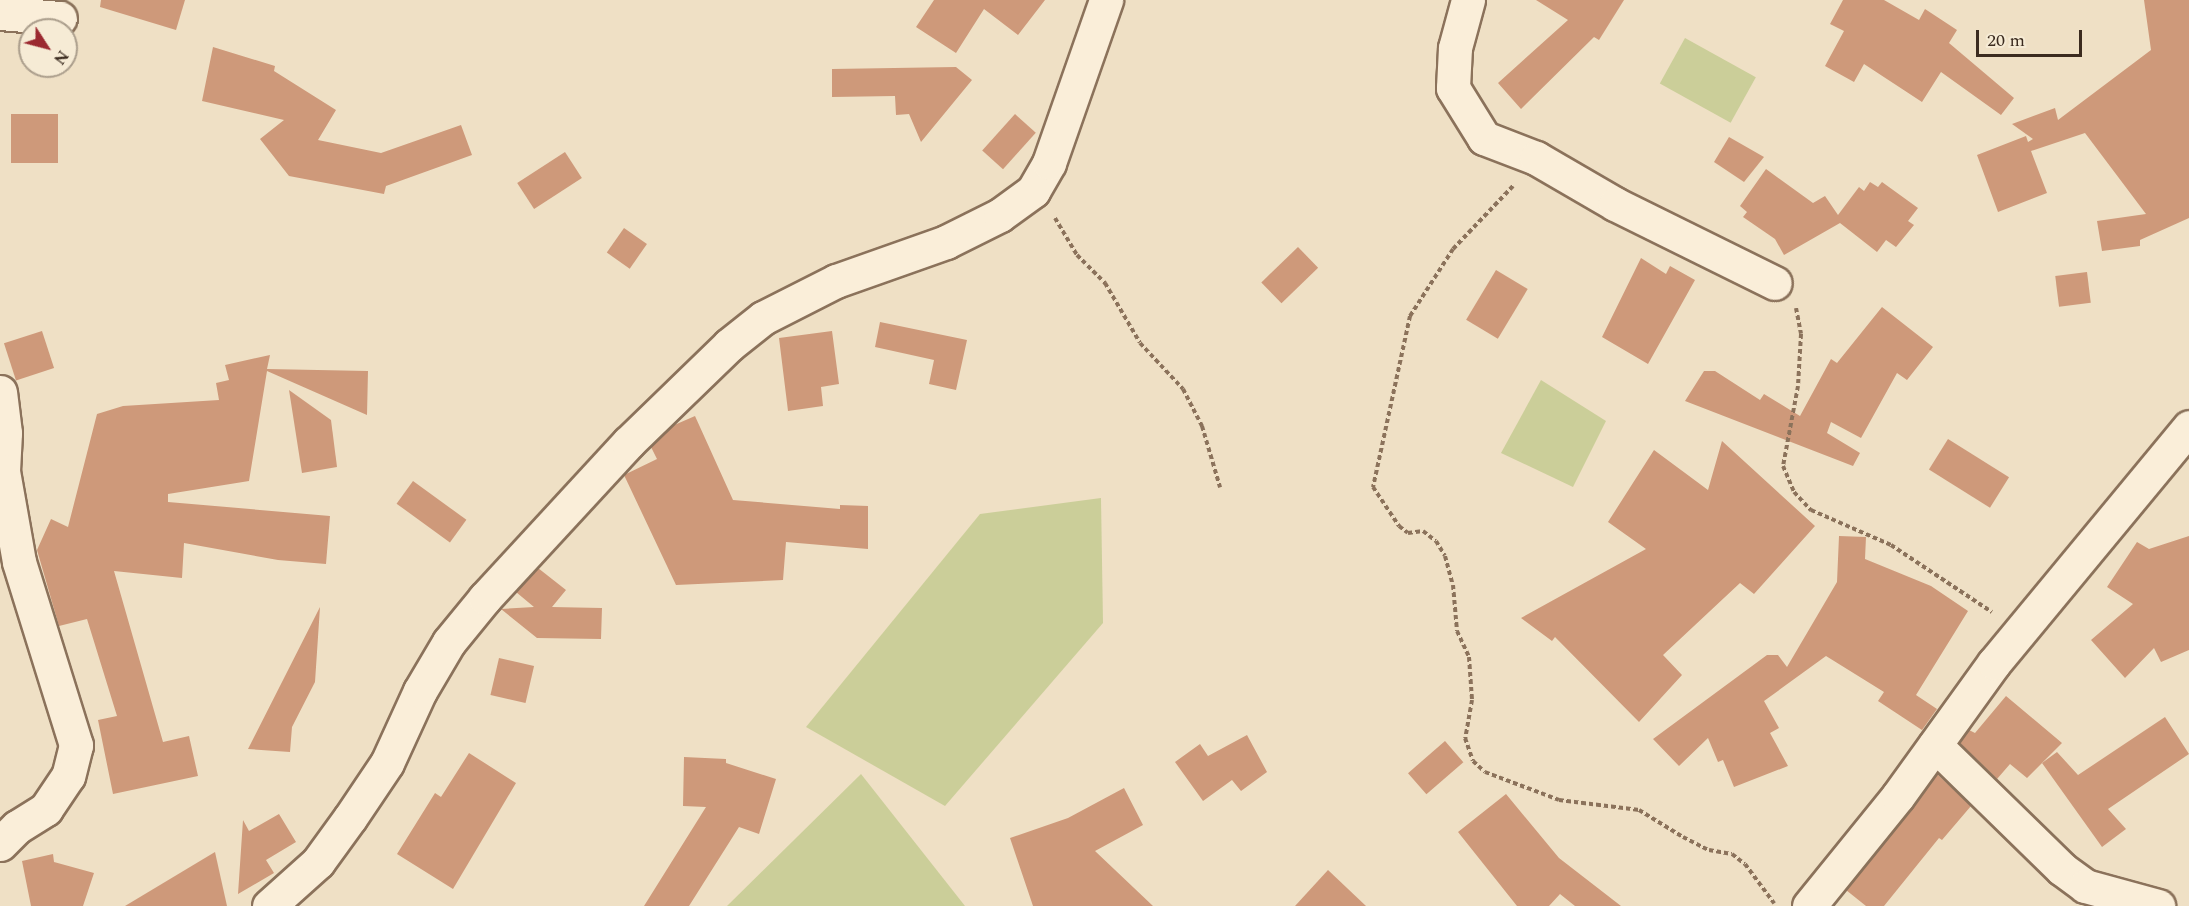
<!DOCTYPE html>
<style>
body{margin:0}
#map{position:relative;width:2189px;height:906px;overflow:hidden;background:#efe0c5;font-family:Spectral,serif}
div>[style]{position:absolute}
.green>*{inset:0;background:#cbce99;transform-origin:0 0}
.building>*{inset:0;background:#ce997a;transform-origin:0 0}
.path>*{height:4px;margin-top:-2px;transform-origin:0;background:repeating-linear-gradient(90deg,#8b725b 0 4.5px,transparent 0 7.5px)}
.roads{filter:drop-shadow(2px 0 #8b725b) drop-shadow(-2px 0 #8b725b) drop-shadow(0 2px #8b725b) drop-shadow(0 -2px #8b725b)}
.minor>*{height:33px;margin:-16.5px;padding:0 16.5px;transform-origin:16.5px;border-radius:16.5px;background:#faeed9}
span{translate:-50% -50%;white-space:nowrap;text-align:center;line-height:1.15;-webkit-text-stroke:6px #f6ebd5;paint-order:stroke}
.north{position:absolute;left:18px;top:18px;width:60px;height:60px;box-sizing:border-box;background:#f6ebd5;border:2px solid #ab9e8c;border-radius:50%;rotate:126deg;font-size:16px;font-weight:700;line-height:24px;text-align:center;color:#3b2b1f}
.north::after{content:'';display:block;margin:auto;width:21px;height:27px;background:#9b2930;clip-path:polygon(50% 0,100% 100%,50% 72%,0 100%)}
.scale{position:absolute;left:1976px;top:30px;width:106px;height:27px;box-sizing:border-box;border:3px solid #3b2b1f;border-top:0;padding-left:8px;font-size:18px;line-height:21px;white-space:nowrap;color:#3b2b1f;-webkit-text-stroke:4px #f6ebd5;paint-order:stroke}
</style>
<div id="map">
<div class="green">
<div style="left:1685px;top:38px;width:81px;height:52px;rotate:29deg"></div>
<div style="clip-path:polygon(1541px 380px,1606px 421px,1573px 487px,1501px 453px)"></div>
<div style="clip-path:polygon(1101px 498px,1103px 623px,945px 806px,806px 727px,980px 514px)"></div>
<div style="clip-path:polygon(861px 774px,965px 906px,727px 906px)"></div>
</div>
<div class="building">
<div style="clip-path:polygon(101px 0,185px 0,176px 30px,100px 7px)"></div>
<div style="clip-path:polygon(934px 0,1045px 0,1018px 35px,984px 9px,956px 53px,916px 27px)"></div>
<div style="clip-path:polygon(1536px 0,1624px 0,1599px 40px,1594px 37px,1521px 109px,1498px 83px,1568px 20px)"></div>
<div style="clip-path:polygon(1843px 0,1884px 0,1919px 20px,1925px 9px,1957px 30px,1949px 43px,2014px 98px,2001px 115px,1941px 72px,1922px 102px,1864px 64px,1854px 82px,1825px 66px,1844px 31px,1830px 24px)"></div>
<div style="clip-path:polygon(2144px 0,2189px 0,2189px 218px,2140px 240px,2140px 246px,2102px 251px,2097px 221px,2146px 214px,2085px 133px,2031px 151px,2047px 193px,1998px 212px,1977px 155px,2026px 136px,2028px 142px,2033px 139px,2012px 124px,2055px 108px,2058px 120px,2151px 50px)"></div>
<div style="clip-path:polygon(213px 47px,275px 66px,274px 71px,336px 110px,318px 140px,381px 153px,461px 125px,472px 155px,386px 186px,384px 194px,289px 176px,260px 139px,284px 120px,202px 101px)"></div>
<div style="clip-path:polygon(956px 67px,972px 80px,921px 142px,909px 114px,896px 115px,895px 96px,832px 97px,832px 69px)"></div>
<div style="left:11px;top:114px;width:47px;height:49px"></div>
<div style="left:1015px;top:114px;width:28px;height:49px;rotate:42deg"></div>
<div style="clip-path:polygon(1729px 137px,1764px 157px,1744px 182px,1714px 162px)"></div>
<div style="left:565px;top:152px;width:31px;height:57px;rotate:57deg"></div>
<div style="clip-path:polygon(1766px 169px,1813px 203px,1825px 196px,1838px 215px,1859px 187px,1864px 191px,1870px 182px,1878px 187px,1882px 182px,1918px 208px,1908px 221px,1914px 225px,1896px 247px,1886px 240px,1877px 252px,1840px 223px,1784px 255px,1775px 239px,1743px 217px,1747px 212px,1740px 206px)"></div>
<div style="left:624px;top:228px;width:28px;height:30px;rotate:35deg"></div>
<div style="left:1298px;top:247px;width:29px;height:51px;rotate:46deg"></div>
<div style="clip-path:polygon(1641px 258px,1666px 274px,1670px 266px,1695px 280px,1648px 364px,1602px 337px)"></div>
<div style="left:1496px;top:270px;width:37px;height:58px;rotate:31deg"></div>
<div style="left:2087px;top:272px;width:31px;height:32px;rotate:83deg"></div>
<div style="clip-path:polygon(1882px 307px,1933px 347px,1907px 380px,1897px 373px,1861px 438px,1831px 422px,1827px 433px,1860px 453px,1853px 466px,1685px 401px,1704px 371px,1715px 371px,1760px 400px,1764px 394px,1800px 416px,1831px 359px,1837px 363px)"></div>
<div style="clip-path:polygon(880px 322px,967px 340px,956px 390px,929px 384px,934px 360px,875px 347px)"></div>
<div style="left:42px;top:331px;width:39px;height:40px;rotate:72deg"></div>
<div style="clip-path:polygon(832px 331px,839px 384px,821px 387px,823px 406px,788px 411px,779px 338px)"></div>
<div style="clip-path:polygon(270px 355px,267px 369px,368px 371px,367px 415px,267px 371px,249px 481px,168px 494px,168px 502px,330px 516px,326px 564px,278px 560px,184px 543px,182px 578px,114px 571px,163px 742px,189px 736px,198px 776px,113px 794px,98px 720px,117px 716px,87px 619px,59px 626px,37px 550px,51px 519px,68px 527px,97px 414px,123px 406px,219px 400px,216px 383px,229px 380px,225px 365px)"></div>
<div style="clip-path:polygon(289px 390px,331px 420px,337px 467px,302px 473px)"></div>
<div style="clip-path:polygon(695px 416px,733px 500px,840px 509px,840px 505px,868px 506px,868px 549px,786px 542px,783px 580px,676px 585px,624px 475px,657px 459px,651px 447px,672px 426px)"></div>
<div style="left:1948px;top:439px;width:72px;height:36px;rotate:32deg"></div>
<div style="clip-path:polygon(1722px 441px,1815px 526px,1754px 594px,1740px 583px,1663px 655px,1682px 675px,1639px 722px,1555px 637px,1552px 641px,1521px 618px,1646px 549px,1608px 522px,1654px 450px,1708px 490px)"></div>
<div style="left:413px;top:481px;width:66px;height:28px;rotate:36deg"></div>
<div style="clip-path:polygon(1839px 536px,1866px 537px,1865px 559px,1931px 586px,1968px 611px,1916px 695px,1937px 709px,1922px 730px,1878px 701px,1884px 692px,1826px 656px,1764px 701px,1779px 728px,1770px 733px,1788px 766px,1734px 787px,1723px 760px,1718px 762px,1708px 738px,1679px 766px,1653px 739px,1767px 655px,1778px 655px,1787px 667px,1837px 582px)"></div>
<div style="clip-path:polygon(2189px 536px,2189px 650px,2161px 662px,2154px 648px,2125px 678px,2091px 640px,2133px 604px,2107px 587px,2137px 542px,2149px 549px)"></div>
<div style="clip-path:polygon(538px 568px,566px 590px,552px 607px,602px 608px,601px 639px,537px 638px,501px 609px,534px 607px,516px 592px)"></div>
<div style="clip-path:polygon(320px 607px,315px 682px,292px 727px,290px 752px,248px 749px)"></div>
<div style="left:499px;top:658px;width:36px;height:38px;rotate:13deg"></div>
<div style="clip-path:polygon(2006px 696px,2062px 743px,2027px 778px,2010px 764px,1997px 779px,1960px 743px,1969px 730px,1975px 733px)"></div>
<div style="clip-path:polygon(2165px 717px,2189px 754px,2108px 809px,2126px 829px,2102px 847px,2042px 763px,2057px 752px,2078px 775px)"></div>
<div style="clip-path:polygon(1247px 735px,1267px 772px,1241px 791px,1232px 780px,1203px 801px,1175px 762px,1200px 744px,1208px 756px)"></div>
<div style="left:1445px;top:741px;width:28px;height:49px;rotate:49deg"></div>
<div style="clip-path:polygon(469px 753px,516px 783px,453px 889px,397px 854px,435px 793px,441px 797px)"></div>
<div style="clip-path:polygon(684px 757px,726px 759px,726px 763px,776px 779px,759px 834px,739px 827px,689px 906px,644px 906px,706px 807px,683px 806px)"></div>
<div style="clip-path:polygon(1937px 774px,1971px 806px,1942px 840px,1939px 838px,1884px 906px,1866px 906px,1846px 890px)"></div>
<div style="clip-path:polygon(1124px 788px,1143px 825px,1095px 851px,1153px 906px,1033px 906px,1010px 838px,1068px 818px)"></div>
<div style="clip-path:polygon(1506px 794px,1559px 858px,1621px 906px,1575px 906px,1560px 894px,1549px 906px,1517px 906px,1458px 832px)"></div>
<div style="clip-path:polygon(279px 814px,296px 842px,266px 860px,274px 873px,238px 894px,243px 820px,249px 831px)"></div>
<div style="clip-path:polygon(215px 852px,227px 906px,125px 906px)"></div>
<div style="clip-path:polygon(53px 854px,54px 862px,94px 873px,83px 906px,31px 906px,22px 861px)"></div>
<div style="clip-path:polygon(1328px 870px,1366px 906px,1295px 906px)"></div>
</div>
<div class="path">
<div style="left:1513px;top:186px;width:87px;rotate:133.6deg"></div>
<div style="left:1453px;top:249px;width:80px;rotate:122.7deg"></div>
<div style="left:1410px;top:316px;width:175px;rotate:102.2deg"></div>
<div style="left:1373px;top:487px;width:47px;rotate:56.3deg"></div>
<div style="left:1399px;top:526px;width:11px;rotate:38deg"></div>
<div style="left:1408px;top:533px;width:15px;rotate:-8deg"></div>
<div style="left:1423px;top:531px;width:16px;rotate:38deg"></div>
<div style="left:1436px;top:541px;width:17px;rotate:59deg"></div>
<div style="left:1445px;top:556px;width:30px;rotate:75deg"></div>
<div style="left:1453px;top:585px;width:46px;rotate:85deg"></div>
<div style="left:1457px;top:631px;width:29px;rotate:65deg"></div>
<div style="left:1469px;top:657px;width:43px;rotate:86deg"></div>
<div style="left:1472px;top:700px;width:39px;rotate:100deg"></div>
<div style="left:1465px;top:738px;width:24px;rotate:71deg"></div>
<div style="left:1473px;top:761px;width:16px;rotate:43deg"></div>
<div style="left:1485px;top:772px;width:79px;rotate:20.7deg"></div>
<div style="left:1559px;top:800px;width:81px;rotate:7.1deg"></div>
<div style="left:1639px;top:810px;width:52px;rotate:31.5deg"></div>
<div style="left:1683px;top:837px;width:29px;rotate:27deg"></div>
<div style="left:1709px;top:850px;width:23px;rotate:10deg"></div>
<div style="left:1732px;top:854px;width:16px;rotate:38deg"></div>
<div style="left:1745px;top:864px;width:49px;rotate:53.4deg"></div>
<div style="left:1055px;top:218px;width:43px;rotate:59.3deg"></div>
<div style="left:1077px;top:255px;width:40px;rotate:45deg"></div>
<div style="left:1105px;top:283px;width:69px;rotate:59.7deg"></div>
<div style="left:1140px;top:343px;width:63px;rotate:46.9deg"></div>
<div style="left:1183px;top:389px;width:42px;rotate:62.8deg"></div>
<div style="left:1202px;top:426px;width:64px;rotate:73.6deg"></div>
<div style="left:1796px;top:308px;width:26px;rotate:79deg"></div>
<div style="left:1801px;top:334px;width:52px;rotate:93.3deg"></div>
<div style="left:1798px;top:386px;width:81px;rotate:100.6deg"></div>
<div style="left:1783px;top:466px;width:28px;rotate:67deg"></div>
<div style="left:1794px;top:492px;width:25px;rotate:47deg"></div>
<div style="left:1811px;top:510px;width:87px;rotate:23.6deg"></div>
<div style="left:1891px;top:545px;width:121px;rotate:33.6deg"></div>
</div>
<div class="roads">
<div class="minor">
<div style="left:1468px;top:0;width:50px;rotate:105.2deg"></div>
<div style="left:1455px;top:48px;width:40px;rotate:92.9deg"></div>
<div style="left:1453px;top:88px;width:59px;rotate:58.2deg"></div>
<div style="left:1484px;top:138px;width:56px;rotate:21deg"></div>
<div style="left:1536px;top:158px;width:91px;rotate:30.2deg"></div>
<div style="left:1615px;top:204px;width:178px;rotate:26.3deg"></div>
<div style="left:0;top:13px;width:60px;rotate:4.8deg"></div>
<div style="left:0;top:392px;width:41px;rotate:83deg"></div>
<div style="left:5px;top:433px;width:38px;rotate:93deg"></div>
<div style="left:3px;top:471px;width:92px;rotate:80deg"></div>
<div style="left:19px;top:562px;width:192px;rotate:72.7deg"></div>
<div style="left:76px;top:745px;width:32px;rotate:104deg"></div>
<div style="left:68px;top:776px;width:40px;rotate:124deg"></div>
<div style="left:46px;top:809px;width:34px;rotate:148deg"></div>
<div style="left:17px;top:827px;width:24px;rotate:135deg"></div>
<div style="left:1935px;top:745px;width:177px;rotate:44.3deg"></div>
<div style="left:2062px;top:869px;width:29px;rotate:36deg"></div>
<div style="left:2085px;top:886px;width:76px;rotate:15.3deg"></div>
<div style="left:269px;top:906px;width:66px;rotate:-41.9deg"></div>
<div style="left:318px;top:862px;width:54px;rotate:-54deg"></div>
<div style="left:350px;top:818px;width:66px;rotate:-56.1deg"></div>
<div style="left:387px;top:763px;width:79px;rotate:-65.4deg"></div>
<div style="left:420px;top:691px;width:57px;rotate:-59.4deg"></div>
<div style="left:449px;top:642px;width:57px;rotate:-50.7deg"></div>
<div style="left:485px;top:598px;width:211px;rotate:-47.3deg"></div>
<div style="left:628px;top:443px;width:141px;rotate:-44.1deg"></div>
<div style="left:729px;top:345px;width:43px;rotate:-38.5deg"></div>
<div style="left:763px;top:318px;width:82px;rotate:-26.9deg"></div>
<div style="left:836px;top:281px;width:117px;rotate:-19.5deg"></div>
<div style="left:946px;top:242px;width:60px;rotate:-26.6deg"></div>
<div style="left:1000px;top:215px;width:41px;rotate:-36deg"></div>
<div style="left:1033px;top:191px;width:32px;rotate:-60deg"></div>
<div style="left:1049px;top:163px;width:173px;rotate:-70.7deg"></div>
<div style="left:1809px;top:906px;width:141px;rotate:-51deg"></div>
<div style="left:1898px;top:796px;width:164px;rotate:-54.2deg"></div>
<div style="left:1994px;top:663px;width:306px;rotate:-50.4deg"></div>
</div>
</div>
<div class="north">N</div>
<div class="scale">20 m</div>
</div>
